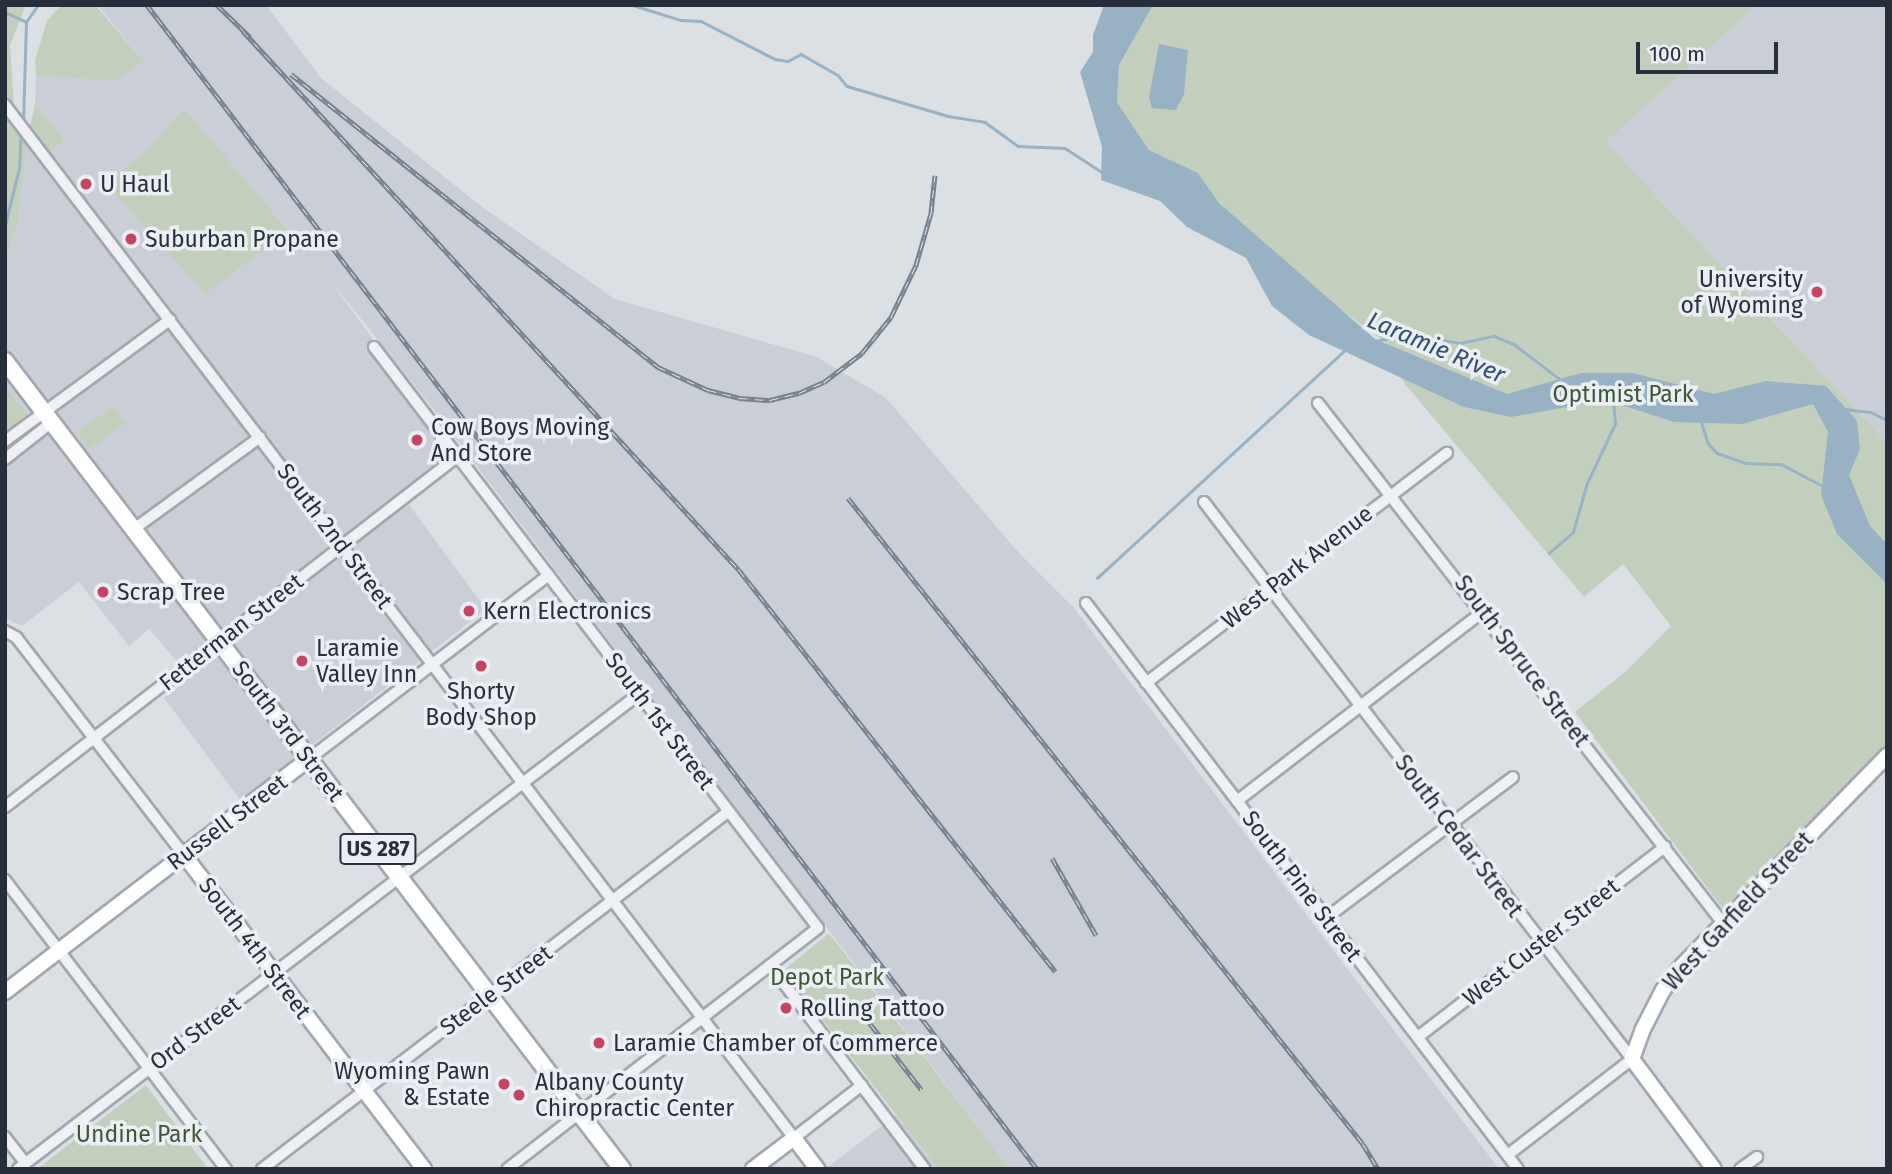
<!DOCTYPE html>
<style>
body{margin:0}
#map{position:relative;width:1892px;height:1174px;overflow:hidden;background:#dbe0e5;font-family:"Fira Sans",sans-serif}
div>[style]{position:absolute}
.built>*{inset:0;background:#cacfd7}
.green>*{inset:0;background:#c3cfbd;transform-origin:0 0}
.water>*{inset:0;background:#97b1c5}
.stream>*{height:2.5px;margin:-1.25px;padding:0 1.25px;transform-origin:1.25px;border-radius:1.25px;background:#97b1c5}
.roads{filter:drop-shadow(2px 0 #a1a7af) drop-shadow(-2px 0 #a1a7af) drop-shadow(0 2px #a1a7af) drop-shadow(0 -2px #a1a7af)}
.street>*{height:10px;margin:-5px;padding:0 5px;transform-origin:5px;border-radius:5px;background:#eef0f4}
.secondary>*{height:14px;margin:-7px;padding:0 7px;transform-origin:7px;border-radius:7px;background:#fff}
.primary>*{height:16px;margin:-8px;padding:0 8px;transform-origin:8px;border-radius:8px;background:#fff}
.rail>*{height:5px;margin-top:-2.5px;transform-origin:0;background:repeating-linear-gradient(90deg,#ebeff3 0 8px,#76818e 0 16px);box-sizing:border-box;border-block:2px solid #76818e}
.dots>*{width:19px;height:19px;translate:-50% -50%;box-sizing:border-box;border:4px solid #ebeff3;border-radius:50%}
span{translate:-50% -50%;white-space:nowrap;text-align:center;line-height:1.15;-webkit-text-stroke:7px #ebeff3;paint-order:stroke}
.shield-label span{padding:2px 5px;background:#ebeff3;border:2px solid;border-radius:5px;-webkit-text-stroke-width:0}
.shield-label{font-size:21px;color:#262f3b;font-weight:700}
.poi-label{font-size:23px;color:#262f3b}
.left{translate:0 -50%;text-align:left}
.right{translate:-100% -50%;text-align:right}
.park-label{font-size:23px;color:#3d5634}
.street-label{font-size:23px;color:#262f3b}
.water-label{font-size:24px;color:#32516d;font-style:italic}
.frame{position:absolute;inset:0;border:7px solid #262f3b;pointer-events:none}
.scale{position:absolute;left:1636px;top:42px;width:142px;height:32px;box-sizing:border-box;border:4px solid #262f3b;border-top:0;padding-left:9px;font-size:21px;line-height:24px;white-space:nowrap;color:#262f3b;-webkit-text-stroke:5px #ebeff3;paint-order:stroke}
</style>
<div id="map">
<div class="built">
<div style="clip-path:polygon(evenodd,97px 5px,266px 5px,321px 78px,482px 207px,615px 299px,817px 357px,886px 398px,1020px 554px,1074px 608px,1499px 1169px,1010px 1169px,438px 415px,330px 280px,458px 456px,404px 498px,486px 609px,241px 801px,164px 698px,190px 677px,149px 629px,129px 646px,79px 582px,22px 626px,5px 618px,5px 433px,28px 415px,5px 386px,5px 105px,46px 157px,65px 140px,35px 104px,36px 75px,63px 75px,144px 61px,97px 5px,184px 108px,205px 294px,106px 184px,145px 152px,184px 108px)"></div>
<div style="clip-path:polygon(1757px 5px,1887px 5px,1887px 443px,1606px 142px)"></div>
<div style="clip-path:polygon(896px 1115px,938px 1169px,816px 1169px,824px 1162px,828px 1167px)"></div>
</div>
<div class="green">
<div style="clip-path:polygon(5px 5px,26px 5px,10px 45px,14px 106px,30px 126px,35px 104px,65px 140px,46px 157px,28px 135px,17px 224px,5px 255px,5px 137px,12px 113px,5px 105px)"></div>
<div style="clip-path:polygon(61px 5px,95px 5px,144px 61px,116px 81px,36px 75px,35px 60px,47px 21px)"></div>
<div style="clip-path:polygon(1153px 5px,1757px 5px,1606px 142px,1887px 443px,1887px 744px,1723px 909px,1575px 712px,1625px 672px,1671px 626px,1623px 564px,1584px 597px,1405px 384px,1382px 348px,1386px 343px,1323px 296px,1219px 203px,1198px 173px,1149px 150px,1117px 102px,1119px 65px)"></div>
<div style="clip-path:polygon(184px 108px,288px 231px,205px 294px,106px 184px,145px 152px)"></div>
<div style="clip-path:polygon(5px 386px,28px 415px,5px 433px)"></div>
<div style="left:114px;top:406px;width:21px;height:45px;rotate:55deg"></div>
<div style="clip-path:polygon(828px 934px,833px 938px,1010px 1169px,938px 1169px,787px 974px,785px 969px)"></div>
<div style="clip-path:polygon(146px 1085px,208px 1169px,37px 1169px)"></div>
</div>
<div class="water">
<div style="clip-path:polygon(1104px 5px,1153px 5px,1119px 65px,1117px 102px,1149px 150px,1198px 173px,1219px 203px,1375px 339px,1507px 394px,1581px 373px,1633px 373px,1714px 394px,1766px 381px,1826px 386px,1857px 421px,1860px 449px,1849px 475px,1870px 526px,1887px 544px,1887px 584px,1837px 534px,1821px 495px,1828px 432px,1813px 404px,1742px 424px,1674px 422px,1606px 400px,1511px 417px,1464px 407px,1309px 335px,1272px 306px,1246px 258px,1187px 227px,1160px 201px,1101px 180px,1102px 147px,1080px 72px,1093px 52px,1093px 35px)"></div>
<div style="clip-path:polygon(1159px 44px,1188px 50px,1184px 94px,1176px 110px,1152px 108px,1149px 98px)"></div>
</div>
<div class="stream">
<div style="left:633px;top:5px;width:50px;rotate:17.4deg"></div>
<div style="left:681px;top:20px;width:20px;rotate:3deg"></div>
<div style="left:701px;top:21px;width:83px;rotate:27.2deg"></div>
<div style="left:775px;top:59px;width:13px;rotate:9deg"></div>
<div style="left:788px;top:61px;width:15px;rotate:-28deg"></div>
<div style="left:801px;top:54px;width:43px;rotate:29.6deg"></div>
<div style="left:838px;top:75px;width:14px;rotate:51deg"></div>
<div style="left:847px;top:86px;width:105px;rotate:16.5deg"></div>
<div style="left:948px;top:116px;width:37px;rotate:9deg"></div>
<div style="left:985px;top:122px;width:41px;rotate:36deg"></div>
<div style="left:1018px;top:146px;width:47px;rotate:2.4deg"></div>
<div style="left:1065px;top:148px;width:44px;rotate:33deg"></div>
<div style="left:5px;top:12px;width:23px;rotate:25deg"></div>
<div style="left:23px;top:123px;width:101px;rotate:-88.3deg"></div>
<div style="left:26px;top:22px;width:21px;rotate:-55deg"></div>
<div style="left:5px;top:225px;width:59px;rotate:-76.2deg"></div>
<div style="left:19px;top:168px;width:36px;rotate:-87deg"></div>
<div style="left:1375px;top:341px;width:37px;rotate:-11deg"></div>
<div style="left:1411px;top:334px;width:50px;rotate:10.4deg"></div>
<div style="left:1460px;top:343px;width:35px;rotate:-12deg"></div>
<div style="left:1494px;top:336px;width:22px;rotate:22deg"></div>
<div style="left:1514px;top:344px;width:59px;rotate:37.5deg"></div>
<div style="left:1843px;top:409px;width:28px;rotate:6deg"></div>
<div style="left:1871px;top:412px;width:18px;rotate:27deg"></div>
<div style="left:1701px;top:421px;width:23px;rotate:72deg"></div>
<div style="left:1708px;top:443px;width:13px;rotate:48deg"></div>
<div style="left:1717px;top:453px;width:31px;rotate:19deg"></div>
<div style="left:1746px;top:463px;width:35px;rotate:2deg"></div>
<div style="left:1781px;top:464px;width:47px;rotate:27.6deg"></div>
<div style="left:1549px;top:553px;width:32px;rotate:-41deg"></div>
<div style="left:1573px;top:532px;width:51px;rotate:-74.1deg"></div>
<div style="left:1587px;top:483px;width:65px;rotate:-64.6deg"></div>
<div style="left:1615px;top:424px;width:24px;rotate:-95deg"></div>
<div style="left:1097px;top:578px;width:335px;rotate:-42.6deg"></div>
</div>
<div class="roads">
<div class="street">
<div style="left:5px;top:105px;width:1300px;rotate:52.63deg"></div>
<div style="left:794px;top:1138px;width:86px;rotate:-37.9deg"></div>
<div style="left:374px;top:347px;width:731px;rotate:52.61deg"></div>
<div style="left:818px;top:928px;width:393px;rotate:142.2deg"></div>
<div style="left:1318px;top:403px;width:658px;rotate:52.1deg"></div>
<div style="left:5px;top:441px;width:205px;rotate:-36.3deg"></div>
<div style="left:5px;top:459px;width:60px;rotate:-38.2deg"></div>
<div style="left:1204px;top:502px;width:702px;rotate:52.46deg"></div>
<div style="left:1632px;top:1059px;width:157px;rotate:142.3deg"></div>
<div style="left:134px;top:529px;width:156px;rotate:-36.1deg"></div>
<div style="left:1086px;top:603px;width:712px;rotate:52.65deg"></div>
<div style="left:5px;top:631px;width:13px;rotate:29deg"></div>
<div style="left:16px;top:637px;width:275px;rotate:52.4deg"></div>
<div style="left:1146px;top:683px;width:379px;rotate:-37.4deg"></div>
<div style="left:309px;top:759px;width:302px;rotate:-37.5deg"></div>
<div style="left:1237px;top:801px;width:312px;rotate:-37.6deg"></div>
<div style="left:5px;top:807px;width:573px;rotate:-37.77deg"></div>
<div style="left:5px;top:880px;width:364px;rotate:52.6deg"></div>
<div style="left:1326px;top:918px;width:234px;rotate:-37deg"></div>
<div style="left:770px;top:965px;width:256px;rotate:52.8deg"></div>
<div style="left:1418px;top:1037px;width:312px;rotate:-37.6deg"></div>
<div style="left:5px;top:1137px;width:33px;rotate:52deg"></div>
<div style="left:18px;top:1169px;width:782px;rotate:-37.41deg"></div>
<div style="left:262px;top:1169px;width:588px;rotate:-37.47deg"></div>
<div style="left:1740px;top:1169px;width:21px;rotate:-35deg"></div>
</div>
<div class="secondary">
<div style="left:184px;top:855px;width:395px;rotate:52.6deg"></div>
<div style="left:5px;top:992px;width:383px;rotate:-37.5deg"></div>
<div style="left:753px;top:1169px;width:51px;rotate:-37.1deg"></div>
<div style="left:794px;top:1138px;width:39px;rotate:53deg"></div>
<div style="left:1714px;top:1169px;width:137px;rotate:-126.7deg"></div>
<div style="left:1632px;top:1059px;width:30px;rotate:-70deg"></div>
<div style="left:1642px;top:1031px;width:46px;rotate:-62.9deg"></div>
<div style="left:1663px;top:990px;width:26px;rotate:-53deg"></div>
<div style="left:1679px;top:969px;width:298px;rotate:-45.7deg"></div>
</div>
<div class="primary">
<div style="left:5px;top:361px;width:1017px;rotate:52.63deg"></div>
</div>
</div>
<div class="rail">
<div style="left:147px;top:5px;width:1465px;rotate:52.6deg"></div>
<div style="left:217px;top:5px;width:46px;rotate:44.1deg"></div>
<div style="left:243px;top:31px;width:732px;rotate:47.38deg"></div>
<div style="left:739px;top:570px;width:511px;rotate:51.76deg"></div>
<div style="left:291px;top:74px;width:470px;rotate:38.6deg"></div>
<div style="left:658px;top:367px;width:55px;rotate:24.7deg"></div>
<div style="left:708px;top:390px;width:32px;rotate:14deg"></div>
<div style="left:739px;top:398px;width:31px;rotate:4deg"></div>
<div style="left:770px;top:400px;width:30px;rotate:-14deg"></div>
<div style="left:799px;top:393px;width:27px;rotate:-24deg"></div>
<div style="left:824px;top:382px;width:48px;rotate:-37.3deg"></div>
<div style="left:862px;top:353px;width:46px;rotate:-51.1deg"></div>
<div style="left:891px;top:317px;width:58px;rotate:-64.3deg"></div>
<div style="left:916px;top:265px;width:54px;rotate:-73.9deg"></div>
<div style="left:931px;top:213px;width:38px;rotate:-84deg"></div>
<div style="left:848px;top:498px;width:826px;rotate:51.44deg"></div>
<div style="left:1363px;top:1144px;width:29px;rotate:59deg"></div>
<div style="left:1052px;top:858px;width:89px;rotate:60.3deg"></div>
<div style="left:861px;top:1012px;width:98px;rotate:52.1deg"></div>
</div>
<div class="dots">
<div style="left:86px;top:184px;background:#c84362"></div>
<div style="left:131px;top:239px;background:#c84362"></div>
<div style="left:1817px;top:292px;background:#c84362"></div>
<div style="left:417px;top:440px;background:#c84362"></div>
<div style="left:103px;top:592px;background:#c84362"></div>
<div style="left:469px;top:611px;background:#c84362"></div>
<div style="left:302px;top:661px;background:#c84362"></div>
<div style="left:481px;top:666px;background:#c84362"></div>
<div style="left:786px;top:1008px;background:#c84362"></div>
<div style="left:599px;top:1043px;background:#c84362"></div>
<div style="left:504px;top:1084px;background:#c84362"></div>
<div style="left:519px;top:1095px;background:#c84362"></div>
</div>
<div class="shield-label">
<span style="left:378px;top:849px">US 287</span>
</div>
<div class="poi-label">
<span class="left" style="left:100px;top:184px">U Haul</span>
<span class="left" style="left:145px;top:239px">Suburban Propane</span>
<span class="right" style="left:1803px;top:292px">University<br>of Wyoming</span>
<span class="left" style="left:431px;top:440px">Cow Boys Moving<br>And Store</span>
<span class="left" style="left:117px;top:592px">Scrap Tree</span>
<span class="left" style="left:483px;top:611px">Kern Electronics</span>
<span class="left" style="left:316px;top:661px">Laramie<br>Valley Inn</span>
<span style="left:481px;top:704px">Shorty<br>Body Shop</span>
<span class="left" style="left:800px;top:1008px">Rolling Tattoo</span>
<span class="left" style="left:613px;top:1043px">Laramie Chamber of Commerce</span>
<span class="right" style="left:490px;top:1084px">Wyoming Pawn<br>&amp; Estate</span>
<span class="left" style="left:535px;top:1095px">Albany County<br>Chiropractic Center</span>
</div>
<div class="park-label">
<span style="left:1623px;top:394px">Optimist Park</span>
<span style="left:827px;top:977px">Depot Park</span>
<span style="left:139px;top:1134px">Undine Park</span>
</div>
<div class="street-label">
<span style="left:335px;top:536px;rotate:53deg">South 2nd Street</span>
<span style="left:1297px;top:567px;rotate:-38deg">West Park Avenue</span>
<span style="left:231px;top:632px;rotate:-38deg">Fetterman Street</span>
<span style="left:1522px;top:661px;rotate:53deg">South Spruce Street</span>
<span style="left:660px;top:721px;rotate:53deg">South 1st Street</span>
<span style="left:288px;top:731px;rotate:53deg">South 3rd Street</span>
<span style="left:227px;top:822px;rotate:-37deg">Russell Street</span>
<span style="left:1459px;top:836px;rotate:53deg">South Cedar Street</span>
<span style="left:1302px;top:886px;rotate:53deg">South Pine Street</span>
<span style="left:1738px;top:911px;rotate:-47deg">West Garfield Street</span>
<span style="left:1541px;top:942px;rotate:-38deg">West Custer Street</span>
<span style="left:255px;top:948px;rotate:53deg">South 4th Street</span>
<span style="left:496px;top:990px;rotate:-37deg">Steele Street</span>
<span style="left:195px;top:1033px;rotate:-37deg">Ord Street</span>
</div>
<div class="water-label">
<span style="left:1436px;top:348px;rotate:23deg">Laramie River</span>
</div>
<div class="frame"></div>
<div class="scale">100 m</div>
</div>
